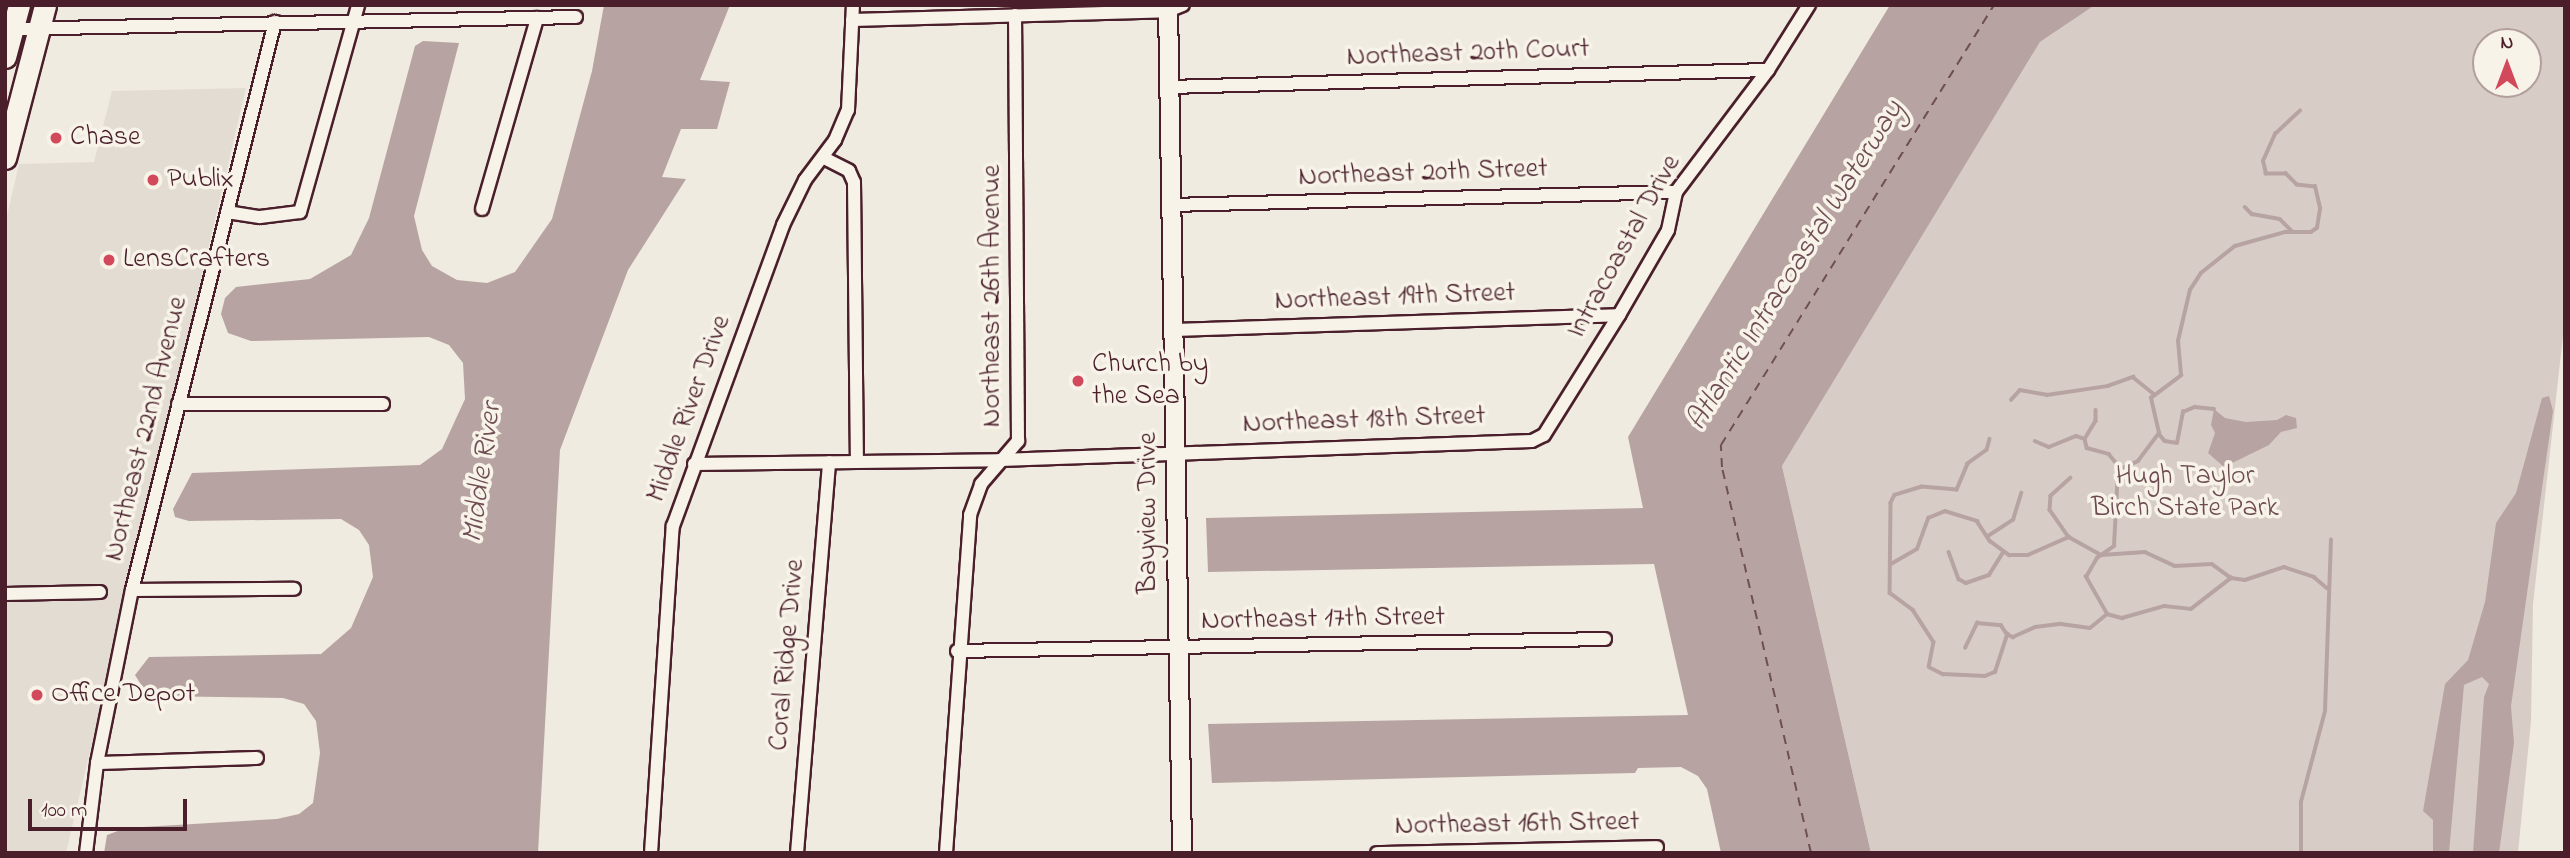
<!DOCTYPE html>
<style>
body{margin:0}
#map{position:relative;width:2570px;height:858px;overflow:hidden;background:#f0ebe0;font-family:"Indie Flower",sans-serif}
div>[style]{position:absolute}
.built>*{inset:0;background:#e3dcd2}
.green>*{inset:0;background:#d8cdc6}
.water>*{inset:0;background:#b7a4a2}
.stream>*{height:3.5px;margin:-1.75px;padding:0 1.75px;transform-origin:1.75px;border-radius:1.75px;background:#b7a4a2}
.ferry>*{height:2px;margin-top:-1px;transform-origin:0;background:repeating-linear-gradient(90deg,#704e55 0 9px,transparent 0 16px)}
.roads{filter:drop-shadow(2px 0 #4a1f2b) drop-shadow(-2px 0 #4a1f2b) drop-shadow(0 2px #4a1f2b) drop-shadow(0 -2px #4a1f2b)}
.street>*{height:12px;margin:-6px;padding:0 6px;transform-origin:6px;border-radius:6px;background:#f7f3e8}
.secondary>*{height:18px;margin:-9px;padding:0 9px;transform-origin:9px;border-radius:9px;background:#f7f3e8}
.primary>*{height:21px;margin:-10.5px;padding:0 10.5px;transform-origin:10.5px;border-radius:10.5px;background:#f7f3e8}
.dots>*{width:19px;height:19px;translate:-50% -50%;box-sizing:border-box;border:4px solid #f7f3e8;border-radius:50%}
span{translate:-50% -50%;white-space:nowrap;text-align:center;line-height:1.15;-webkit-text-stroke:7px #f7f3e8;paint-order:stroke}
.street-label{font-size:28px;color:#4a1f2b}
.poi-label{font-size:28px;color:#4a1f2b}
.left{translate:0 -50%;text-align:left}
.park-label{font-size:28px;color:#6e4a52}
.water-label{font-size:30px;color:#704e55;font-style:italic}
.frame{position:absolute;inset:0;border:7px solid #4a1f2b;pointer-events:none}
.north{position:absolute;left:2472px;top:28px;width:70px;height:70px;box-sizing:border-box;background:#f7f3e8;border:2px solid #b29e9c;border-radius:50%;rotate:0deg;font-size:19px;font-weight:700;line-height:28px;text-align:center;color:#4a1f2b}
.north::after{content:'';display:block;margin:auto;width:24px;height:32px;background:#d1495b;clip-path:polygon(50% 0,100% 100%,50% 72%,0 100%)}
.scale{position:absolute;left:28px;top:799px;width:159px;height:32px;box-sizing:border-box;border:4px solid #4a1f2b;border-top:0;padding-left:9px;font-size:21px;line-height:24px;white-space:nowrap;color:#4a1f2b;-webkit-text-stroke:5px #f7f3e8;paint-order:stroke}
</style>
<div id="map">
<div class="built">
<div style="clip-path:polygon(246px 88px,66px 853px,5px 853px,5px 224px,19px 164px,94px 162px,112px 91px)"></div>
</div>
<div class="green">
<div style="clip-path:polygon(evenodd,2095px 5px,2565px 5px,2565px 318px,2533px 604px,2531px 721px,2518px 853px,1871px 853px,1782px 466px,2040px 42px,2095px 5px,2486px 42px,2528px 42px,2528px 84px,2486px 84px,2486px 42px)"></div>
</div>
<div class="water">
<div style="clip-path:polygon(604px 5px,730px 5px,700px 80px,730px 82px,717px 129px,681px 129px,662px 177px,686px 179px,628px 270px,560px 450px,538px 853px,104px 853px,107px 835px,126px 828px,277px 819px,299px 814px,313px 803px,320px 753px,316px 721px,304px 704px,283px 698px,148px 696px,135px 675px,149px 657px,321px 654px,351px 628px,373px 577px,369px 545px,359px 530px,341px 519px,189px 521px,175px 517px,173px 509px,192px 473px,420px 465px,442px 449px,465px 399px,463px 363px,449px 345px,429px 337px,251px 341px,228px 333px,221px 314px,225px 298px,236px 287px,310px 279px,351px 255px,369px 218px,415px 46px,423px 41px,459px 43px,414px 216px,422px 250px,432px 266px,457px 280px,487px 283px,515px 272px,552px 219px,592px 71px)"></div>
<div style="clip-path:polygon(1890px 5px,2095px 5px,2040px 42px,1782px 466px,1871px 853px,1721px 853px,1707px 789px,1698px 776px,1681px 767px,1638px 768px,1635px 773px,1212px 783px,1208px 724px,1688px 715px,1654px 564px,1208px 572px,1206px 518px,1643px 508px,1628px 437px)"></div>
<div style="clip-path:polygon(2549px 396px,2553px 411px,2511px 706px,2514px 743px,2499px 853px,2473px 853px,2484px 697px,2489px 684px,2482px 677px,2464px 685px,2449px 853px,2433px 853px,2433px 820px,2423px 811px,2445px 684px,2468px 660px,2485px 602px,2496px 523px,2516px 493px,2542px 398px)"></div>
<div style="clip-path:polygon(2214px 409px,2225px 418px,2246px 422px,2277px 420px,2286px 415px,2296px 418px,2297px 428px,2281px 432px,2269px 445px,2224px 467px,2208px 453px,2215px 433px,2211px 425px)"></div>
</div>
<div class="stream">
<div style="left:2245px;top:207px;width:10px;rotate:45deg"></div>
<div style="left:2252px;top:214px;width:28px;rotate:10deg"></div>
<div style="left:2280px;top:219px;width:18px;rotate:45deg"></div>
<div style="left:2011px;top:400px;width:13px;rotate:-48deg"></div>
<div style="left:2020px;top:390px;width:27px;rotate:10deg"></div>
<div style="left:2047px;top:395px;width:62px;rotate:-8.4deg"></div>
<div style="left:2108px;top:386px;width:27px;rotate:-20deg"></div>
<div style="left:2133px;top:377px;width:27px;rotate:39deg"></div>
<div style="left:2096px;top:410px;width:11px;rotate:90deg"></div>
<div style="left:2096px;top:421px;width:21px;rotate:121deg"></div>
<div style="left:2085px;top:439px;width:9px;rotate:77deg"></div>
<div style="left:2087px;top:448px;width:23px;rotate:15deg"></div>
<div style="left:2109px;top:454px;width:19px;rotate:51deg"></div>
<div style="left:2159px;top:434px;width:9px;rotate:49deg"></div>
<div style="left:2165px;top:441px;width:12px;rotate:9deg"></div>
<div style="left:2177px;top:443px;width:32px;rotate:-79deg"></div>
<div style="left:2183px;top:412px;width:13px;rotate:-23deg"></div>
<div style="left:2195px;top:407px;width:19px;rotate:6deg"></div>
<div style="left:1990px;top:439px;width:11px;rotate:105deg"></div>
<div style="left:1987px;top:450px;width:24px;rotate:144deg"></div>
<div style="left:1968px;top:464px;width:28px;rotate:113deg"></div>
<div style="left:1957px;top:490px;width:35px;rotate:-175deg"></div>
<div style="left:1922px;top:487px;width:28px;rotate:163deg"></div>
<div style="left:1895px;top:495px;width:9px;rotate:117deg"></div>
<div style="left:1891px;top:503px;width:90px;rotate:90.6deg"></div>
<div style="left:1890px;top:593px;width:29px;rotate:36deg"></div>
<div style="left:1913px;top:610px;width:38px;rotate:57deg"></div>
<div style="left:1934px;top:642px;width:25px;rotate:101deg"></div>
<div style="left:1929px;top:667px;width:16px;rotate:27deg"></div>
<div style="left:1943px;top:674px;width:42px;rotate:2.7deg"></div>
<div style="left:1985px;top:676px;width:11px;rotate:-22deg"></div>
<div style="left:1995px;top:672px;width:40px;rotate:-72deg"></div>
<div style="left:2007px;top:634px;width:7px;rotate:27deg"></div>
<div style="left:2013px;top:637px;width:24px;rotate:-24deg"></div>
<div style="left:2035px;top:627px;width:26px;rotate:-7deg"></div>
<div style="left:2061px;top:624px;width:29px;rotate:8deg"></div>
<div style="left:2090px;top:628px;width:22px;rotate:-39deg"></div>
<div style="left:2035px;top:441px;width:15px;rotate:23deg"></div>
<div style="left:2049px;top:447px;width:29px;rotate:-22deg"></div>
<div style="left:2076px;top:436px;width:9px;rotate:18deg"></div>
<div style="left:2071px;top:478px;width:27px;rotate:138deg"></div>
<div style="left:2051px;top:496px;width:14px;rotate:94deg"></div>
<div style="left:2050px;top:510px;width:33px;rotate:55deg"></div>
<div style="left:2069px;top:537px;width:37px;rotate:29deg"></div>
<div style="left:2101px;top:555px;width:44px;rotate:-3.9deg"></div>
<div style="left:2145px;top:552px;width:33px;rotate:25deg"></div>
<div style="left:2175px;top:566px;width:37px;rotate:-3deg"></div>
<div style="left:2212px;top:564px;width:24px;rotate:36deg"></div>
<div style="left:2231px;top:578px;width:14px;rotate:8deg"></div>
<div style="left:2245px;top:580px;width:41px;rotate:-18.4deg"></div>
<div style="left:2284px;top:567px;width:32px;rotate:18deg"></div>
<div style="left:2314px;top:577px;width:17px;rotate:40deg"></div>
<div style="left:1988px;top:536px;width:30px;rotate:-33deg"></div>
<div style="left:2013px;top:520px;width:28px;rotate:-73deg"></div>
<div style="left:1949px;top:552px;width:29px;rotate:70deg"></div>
<div style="left:1959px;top:579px;width:8px;rotate:30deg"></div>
<div style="left:1966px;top:583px;width:24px;rotate:-19deg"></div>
<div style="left:1989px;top:575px;width:26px;rotate:-58deg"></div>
<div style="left:1891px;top:564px;width:30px;rotate:-30deg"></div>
<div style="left:1917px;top:549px;width:33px;rotate:-70deg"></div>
<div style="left:1928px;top:518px;width:18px;rotate:-22deg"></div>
<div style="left:1945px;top:511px;width:34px;rotate:17deg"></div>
<div style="left:1977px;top:521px;width:24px;rotate:57deg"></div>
<div style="left:1990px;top:541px;width:24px;rotate:36deg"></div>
<div style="left:2009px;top:555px;width:19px"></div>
<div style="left:2028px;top:555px;width:45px;rotate:-23.7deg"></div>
<div style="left:2107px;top:614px;width:43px;rotate:-119.6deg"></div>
<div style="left:2086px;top:577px;width:22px;rotate:-60deg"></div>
<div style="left:2097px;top:558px;width:21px;rotate:-35deg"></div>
<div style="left:2114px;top:546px;width:76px;rotate:-87deg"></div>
<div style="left:2118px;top:470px;width:22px;rotate:-24deg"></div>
<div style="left:2138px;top:461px;width:35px;rotate:-53deg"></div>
<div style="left:2159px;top:433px;width:36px;rotate:-103deg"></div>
<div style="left:2151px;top:398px;width:38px;rotate:-37deg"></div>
<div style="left:2181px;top:375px;width:34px;rotate:-95deg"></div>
<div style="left:2178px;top:341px;width:52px;rotate:-76.8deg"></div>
<div style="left:2190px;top:290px;width:20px;rotate:-57deg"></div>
<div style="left:2201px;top:273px;width:43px;rotate:-38.5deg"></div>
<div style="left:2235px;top:246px;width:52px;rotate:-15.6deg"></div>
<div style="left:2285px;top:232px;width:26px"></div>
<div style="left:2311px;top:232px;width:7px;rotate:-34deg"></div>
<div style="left:2317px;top:228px;width:20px;rotate:-81deg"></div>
<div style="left:2320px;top:208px;width:22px;rotate:-103deg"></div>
<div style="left:2315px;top:187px;width:18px;rotate:-174deg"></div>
<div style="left:2297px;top:185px;width:16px;rotate:-135deg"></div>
<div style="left:2286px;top:174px;width:20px;rotate:180deg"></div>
<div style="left:2266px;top:174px;width:13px;rotate:-103deg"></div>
<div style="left:2263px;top:161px;width:30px;rotate:-66deg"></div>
<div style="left:2275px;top:134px;width:34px;rotate:-43deg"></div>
<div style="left:2107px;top:614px;width:16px;rotate:15deg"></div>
<div style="left:2122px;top:618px;width:44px;rotate:-15.9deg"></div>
<div style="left:2164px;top:606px;width:27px;rotate:6deg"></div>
<div style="left:2191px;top:609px;width:51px;rotate:-37.8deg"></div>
<div style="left:1965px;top:648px;width:28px;rotate:-64deg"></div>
<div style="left:1977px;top:623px;width:24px;rotate:5deg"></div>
<div style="left:2001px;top:625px;width:11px;rotate:56deg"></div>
<div style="left:2301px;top:853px;width:51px;rotate:-90deg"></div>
<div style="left:2301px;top:802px;width:94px;rotate:-75.2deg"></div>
<div style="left:2325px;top:711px;width:171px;rotate:-88deg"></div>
</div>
<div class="ferry">
<div style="left:1811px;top:853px;width:396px;rotate:-103deg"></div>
<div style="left:1722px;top:467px;width:22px;rotate:-93deg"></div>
<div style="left:1721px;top:445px;width:518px;rotate:-58.18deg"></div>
</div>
<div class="roads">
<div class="street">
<div style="left:852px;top:20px;width:316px;rotate:-1.6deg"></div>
<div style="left:1168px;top:11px;width:16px;rotate:-22deg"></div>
<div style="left:9px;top:29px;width:567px;rotate:-1.21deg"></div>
<div style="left:1170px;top:87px;width:598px;rotate:-1.63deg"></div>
<div style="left:824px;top:158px;width:28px;rotate:27deg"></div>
<div style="left:849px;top:171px;width:12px;rotate:66deg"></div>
<div style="left:854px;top:182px;width:279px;rotate:89.4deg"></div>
<div style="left:1171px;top:205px;width:505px;rotate:-1.47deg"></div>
<div style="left:482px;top:209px;width:199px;rotate:-73.9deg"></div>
<div style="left:227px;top:212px;width:33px;rotate:9deg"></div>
<div style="left:260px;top:217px;width:40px;rotate:-7.1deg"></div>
<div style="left:300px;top:212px;width:215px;rotate:-74.3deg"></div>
<div style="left:1173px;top:330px;width:446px;rotate:-1.9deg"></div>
<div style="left:178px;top:404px;width:205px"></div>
<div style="left:694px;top:464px;width:306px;rotate:-0.7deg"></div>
<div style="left:1000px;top:460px;width:532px;rotate:-2.05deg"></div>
<div style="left:1532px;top:441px;width:13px;rotate:-27deg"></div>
<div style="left:1544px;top:435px;width:142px;rotate:-58deg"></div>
<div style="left:1619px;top:315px;width:98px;rotate:-60deg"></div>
<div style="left:1668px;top:230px;width:39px;rotate:-78deg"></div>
<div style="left:1676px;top:192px;width:153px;rotate:-53deg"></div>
<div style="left:1768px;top:70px;width:77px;rotate:-57.8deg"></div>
<div style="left:132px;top:590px;width:162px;rotate:-0.4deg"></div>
<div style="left:5px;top:594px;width:95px;rotate:-1.2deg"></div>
<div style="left:957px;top:651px;width:648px;rotate:-1.06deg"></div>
<div style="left:97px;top:763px;width:160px;rotate:-1.8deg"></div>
<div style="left:86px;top:853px;width:91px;rotate:-83deg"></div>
<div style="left:97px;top:763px;width:177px;rotate:-78.6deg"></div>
<div style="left:132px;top:590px;width:586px;rotate:-75.87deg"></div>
<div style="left:651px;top:853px;width:328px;rotate:-86.2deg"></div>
<div style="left:673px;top:526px;width:320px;rotate:-69.9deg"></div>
<div style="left:783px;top:225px;width:50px;rotate:-63.9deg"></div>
<div style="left:805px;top:180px;width:50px;rotate:-53.1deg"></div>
<div style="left:835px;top:140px;width:33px;rotate:-67deg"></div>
<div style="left:848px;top:110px;width:105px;rotate:-87.3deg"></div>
<div style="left:797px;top:853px;width:392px;rotate:-85.3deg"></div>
<div style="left:946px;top:853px;width:339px;rotate:-85.9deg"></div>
<div style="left:970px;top:515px;width:33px;rotate:-70deg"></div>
<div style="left:981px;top:484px;width:57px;rotate:-49.3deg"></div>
<div style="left:1018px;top:441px;width:426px;rotate:-90.4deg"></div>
<div style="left:1377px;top:853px;width:280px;rotate:-1.2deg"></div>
</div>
<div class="secondary">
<div style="left:1168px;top:5px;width:848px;rotate:89.05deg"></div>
</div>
<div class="primary">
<div style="left:5px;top:57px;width:54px;rotate:-74.9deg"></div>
<div style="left:5px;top:158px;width:158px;rotate:-75.3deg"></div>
</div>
</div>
<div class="dots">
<div style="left:56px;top:138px;background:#d1495b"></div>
<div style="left:153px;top:180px;background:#d1495b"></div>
<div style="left:109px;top:260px;background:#d1495b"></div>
<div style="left:1078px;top:381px;background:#d1495b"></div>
<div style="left:37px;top:695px;background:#d1495b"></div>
</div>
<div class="street-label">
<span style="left:1468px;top:54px;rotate:-2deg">Northeast 20th Court</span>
<span style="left:1423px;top:174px;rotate:-2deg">Northeast 20th Street</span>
<span style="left:1625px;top:247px;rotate:-61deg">Intracoastal Drive</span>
<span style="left:993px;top:296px;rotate:-90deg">Northeast 26th Avenue</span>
<span style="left:1395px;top:298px;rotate:-2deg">Northeast 19th Street</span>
<span style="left:690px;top:409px;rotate:-70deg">Middle River Drive</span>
<span style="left:1364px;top:421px;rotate:-2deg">Northeast 18th Street</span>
<span style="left:147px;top:429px;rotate:-76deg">Northeast 22nd Avenue</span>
<span style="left:1149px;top:513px;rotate:-90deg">Bayview Drive</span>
<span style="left:1323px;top:620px;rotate:-1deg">Northeast 17th Street</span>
<span style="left:788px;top:655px;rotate:-85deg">Coral Ridge Drive</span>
<span style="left:1517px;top:825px;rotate:-1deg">Northeast 16th Street</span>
</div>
<div class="poi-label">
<span class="left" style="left:70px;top:138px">Chase</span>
<span class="left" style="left:167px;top:180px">Publix</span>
<span class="left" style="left:123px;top:260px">LensCrafters</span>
<span class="left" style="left:1092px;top:381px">Church by<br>the Sea</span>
<span class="left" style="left:51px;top:695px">Office Depot</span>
</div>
<div class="park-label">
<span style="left:2185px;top:493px">Hugh Taylor<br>Birch State Park</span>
</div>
<div class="water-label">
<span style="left:1796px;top:266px;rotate:-58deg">Atlantic Intracoastal Waterway</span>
<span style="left:483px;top:473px;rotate:-82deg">Middle River</span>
</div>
<div class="frame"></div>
<div class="north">N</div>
<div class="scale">100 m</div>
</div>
